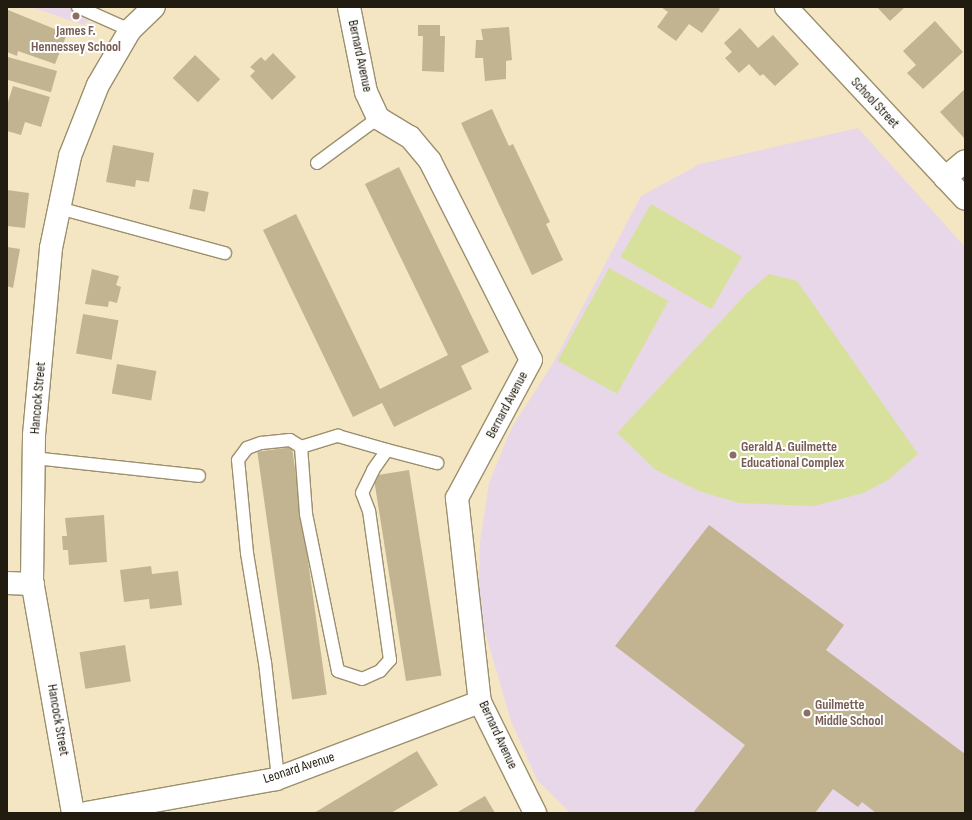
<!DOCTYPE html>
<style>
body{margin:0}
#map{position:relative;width:972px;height:820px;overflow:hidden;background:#f4e6c2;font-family:"Sofia Sans Condensed",sans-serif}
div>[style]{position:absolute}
.education>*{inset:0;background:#e8d7e8}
.green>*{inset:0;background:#d8e19b;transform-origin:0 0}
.building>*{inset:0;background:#c2b491;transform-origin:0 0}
.roads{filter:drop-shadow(1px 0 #9c8f6d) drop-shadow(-1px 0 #9c8f6d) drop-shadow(0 1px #9c8f6d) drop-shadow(0 -1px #9c8f6d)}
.lane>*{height:12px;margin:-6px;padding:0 6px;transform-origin:6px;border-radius:6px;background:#fff}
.street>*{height:22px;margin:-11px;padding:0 11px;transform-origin:11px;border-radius:11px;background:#fff}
.dots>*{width:11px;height:11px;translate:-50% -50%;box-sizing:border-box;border:2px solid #fff;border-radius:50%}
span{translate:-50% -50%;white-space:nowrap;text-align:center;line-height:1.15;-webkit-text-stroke:4px #fff;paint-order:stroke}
.education-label{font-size:14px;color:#785e54;font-weight:700}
.left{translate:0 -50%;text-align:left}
.street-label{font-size:14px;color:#211c0f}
.frame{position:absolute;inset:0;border:8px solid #211c0f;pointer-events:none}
</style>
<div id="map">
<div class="education">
<div style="clip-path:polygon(31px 7px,103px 7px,84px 25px)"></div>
<div style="clip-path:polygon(858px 128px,965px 247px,965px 813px,570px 813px,537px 780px,511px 721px,478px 608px,480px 542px,489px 483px,512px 427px,552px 365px,641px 196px,700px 164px)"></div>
</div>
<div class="green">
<div style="left:651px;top:204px;width:105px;height:61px;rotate:30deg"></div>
<div style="left:609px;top:268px;width:68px;height:106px;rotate:29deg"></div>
<div style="clip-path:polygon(769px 274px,797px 281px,918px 454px,888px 480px,863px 493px,814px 506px,739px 503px,699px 491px,656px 470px,617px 433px,747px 293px)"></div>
</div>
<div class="building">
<div style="clip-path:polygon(661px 7px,718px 7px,720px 9px,702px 33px,689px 24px,676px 41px,657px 27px,668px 12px)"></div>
<div style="clip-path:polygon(877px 7px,905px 7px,890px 21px)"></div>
<div style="clip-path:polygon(8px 10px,67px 34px,55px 64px,18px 51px,17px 56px,7px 52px)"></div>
<div style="clip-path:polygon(935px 21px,963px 52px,923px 89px,907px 73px,916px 65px,903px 51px)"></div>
<div style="clip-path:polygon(418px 25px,440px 25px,440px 36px,445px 36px,444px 72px,422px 71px,423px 36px,418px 36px)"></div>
<div style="clip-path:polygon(509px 27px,512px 60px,506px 61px,506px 79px,485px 81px,483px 58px,475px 58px,476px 40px,483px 40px,481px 29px)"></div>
<div style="clip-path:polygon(740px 28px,758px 48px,773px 35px,799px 64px,775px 86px,763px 74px,760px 76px,749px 64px,739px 73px,725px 58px,732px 52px,724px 43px)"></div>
<div style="clip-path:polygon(273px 53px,296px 77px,272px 100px,250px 76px,255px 71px,250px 67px,261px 57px,265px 61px)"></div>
<div style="left:195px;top:55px;width:35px;height:32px;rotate:44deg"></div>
<div style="left:8px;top:57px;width:51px;height:22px;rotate:16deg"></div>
<div style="clip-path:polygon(13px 86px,50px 97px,41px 127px,25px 122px,21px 135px,7px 131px,7px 105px)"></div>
<div style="clip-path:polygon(965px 89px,965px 139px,940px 112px)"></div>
<div style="clip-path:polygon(492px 109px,509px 146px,513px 144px,550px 222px,546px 224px,563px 260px,532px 275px,461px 123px)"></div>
<div style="clip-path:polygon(113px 145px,154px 153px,149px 182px,136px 180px,135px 187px,106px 182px)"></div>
<div style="clip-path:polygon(399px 167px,489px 352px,461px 366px,472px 389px,394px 427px,382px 403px,353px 417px,263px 230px,296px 214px,380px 389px,448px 355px,365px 184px)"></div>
<div style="left:193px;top:189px;width:16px;height:20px;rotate:11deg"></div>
<div style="clip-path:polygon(7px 190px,29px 193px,25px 228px,7px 226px)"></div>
<div style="clip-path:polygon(7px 247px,20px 249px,13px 288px,7px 286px)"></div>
<div style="clip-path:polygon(92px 269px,119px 276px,116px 285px,121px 287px,117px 303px,109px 301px,108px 307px,85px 304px)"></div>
<div style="left:83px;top:314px;width:36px;height:40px;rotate:10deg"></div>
<div style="left:117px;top:364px;width:40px;height:30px;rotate:10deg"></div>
<div style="left:292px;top:447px;width:250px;height:35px;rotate:82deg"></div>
<div style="left:409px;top:470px;width:208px;height:36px;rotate:81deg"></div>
<div style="clip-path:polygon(104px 515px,107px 562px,69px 565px,68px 550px,63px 550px,62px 536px,67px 536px,65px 518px)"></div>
<div style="clip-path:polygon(709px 525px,844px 625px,826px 650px,965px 754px,965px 813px,876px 813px,862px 802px,858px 807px,833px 789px,815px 813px,693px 813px,745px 745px,615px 646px)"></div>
<div style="clip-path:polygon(151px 566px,152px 574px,178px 571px,182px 605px,150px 609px,149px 599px,124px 602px,120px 570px)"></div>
<div style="left:125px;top:645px;width:37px;height:46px;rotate:81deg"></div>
<div style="clip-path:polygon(417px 751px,438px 785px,391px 813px,314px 813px)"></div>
<div style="clip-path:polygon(485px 796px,495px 813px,456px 813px)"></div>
</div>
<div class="roads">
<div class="lane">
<div style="left:78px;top:7px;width:57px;rotate:23.9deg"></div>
<div style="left:317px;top:163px;width:76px;rotate:-36.4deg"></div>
<div style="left:59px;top:208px;width:172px;rotate:15.2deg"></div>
<div style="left:301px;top:447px;width:39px;rotate:-17deg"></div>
<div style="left:338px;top:436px;width:51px;rotate:15.9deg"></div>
<div style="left:34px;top:458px;width:166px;rotate:6.2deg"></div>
<div style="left:278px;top:778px;width:116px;rotate:-96.4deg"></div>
<div style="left:265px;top:663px;width:111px;rotate:-99.3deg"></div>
<div style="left:247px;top:553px;width:93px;rotate:-95.5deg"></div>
<div style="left:238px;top:460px;width:15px;rotate:-53deg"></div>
<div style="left:247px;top:448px;width:15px;rotate:-20deg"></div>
<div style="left:261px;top:443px;width:29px;rotate:-6deg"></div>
<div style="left:290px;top:440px;width:13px;rotate:32deg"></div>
<div style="left:301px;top:447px;width:67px;rotate:85.7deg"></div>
<div style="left:306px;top:514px;width:160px;rotate:78.5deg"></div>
<div style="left:338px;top:671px;width:25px;rotate:18deg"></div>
<div style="left:362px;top:679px;width:20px;rotate:-24deg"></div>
<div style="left:380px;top:671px;width:15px;rotate:-48deg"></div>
<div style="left:390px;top:660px;width:150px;rotate:-98deg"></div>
<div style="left:369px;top:511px;width:19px;rotate:-111deg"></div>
<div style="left:362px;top:493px;width:25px;rotate:-64deg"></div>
<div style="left:373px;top:470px;width:24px;rotate:-55deg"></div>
<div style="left:387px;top:450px;width:52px;rotate:14.6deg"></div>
</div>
<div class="street">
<div style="left:349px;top:7px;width:87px;rotate:78.7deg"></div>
<div style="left:366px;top:92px;width:29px;rotate:65deg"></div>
<div style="left:378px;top:118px;width:37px;rotate:31deg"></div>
<div style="left:410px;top:137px;width:31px;rotate:50deg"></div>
<div style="left:430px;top:161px;width:223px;rotate:63.1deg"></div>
<div style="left:531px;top:360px;width:157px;rotate:118.2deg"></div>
<div style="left:457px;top:498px;width:205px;rotate:83.6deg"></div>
<div style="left:480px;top:702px;width:124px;rotate:63.6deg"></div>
<div style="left:786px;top:7px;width:262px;rotate:47deg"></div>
<div style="left:945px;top:178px;width:26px;rotate:-40deg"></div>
<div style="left:7px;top:583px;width:26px;rotate:2deg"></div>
<div style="left:73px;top:813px;width:237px;rotate:-100deg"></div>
<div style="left:32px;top:580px;width:145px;rotate:-89.2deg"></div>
<div style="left:34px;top:435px;width:188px;rotate:-84.8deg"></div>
<div style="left:51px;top:248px;width:94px;rotate:-78.3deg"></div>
<div style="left:70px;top:156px;width:76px;rotate:-68.5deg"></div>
<div style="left:98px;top:85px;width:64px;rotate:-59.8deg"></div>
<div style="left:130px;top:30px;width:33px;rotate:-44deg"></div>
<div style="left:87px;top:813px;width:192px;rotate:-10.2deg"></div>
<div style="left:276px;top:779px;width:218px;rotate:-20.7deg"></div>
</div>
</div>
<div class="dots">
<div style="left:76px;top:16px;background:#8d6e63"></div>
<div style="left:733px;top:455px;background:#8d6e63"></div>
<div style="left:807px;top:713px;background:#8d6e63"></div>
</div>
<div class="education-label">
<span style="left:76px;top:39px">James F.<br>Hennessey School</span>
<span class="left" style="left:741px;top:455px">Gerald A. Guilmette<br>Educational Complex</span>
<span class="left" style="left:815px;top:713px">Guilmette<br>Middle School</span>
</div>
<div class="street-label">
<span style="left:360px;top:56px;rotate:78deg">Bernard Avenue</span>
<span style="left:875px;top:103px;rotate:47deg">School Street</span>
<span style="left:38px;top:398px;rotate:-85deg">Hancock Street</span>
<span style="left:507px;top:405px;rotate:-62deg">Bernard Avenue</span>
<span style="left:58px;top:720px;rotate:80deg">Hancock Street</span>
<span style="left:498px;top:735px;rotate:65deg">Bernard Avenue</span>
<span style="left:299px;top:768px;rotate:-18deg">Leonard Avenue</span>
</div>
<div class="frame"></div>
</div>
